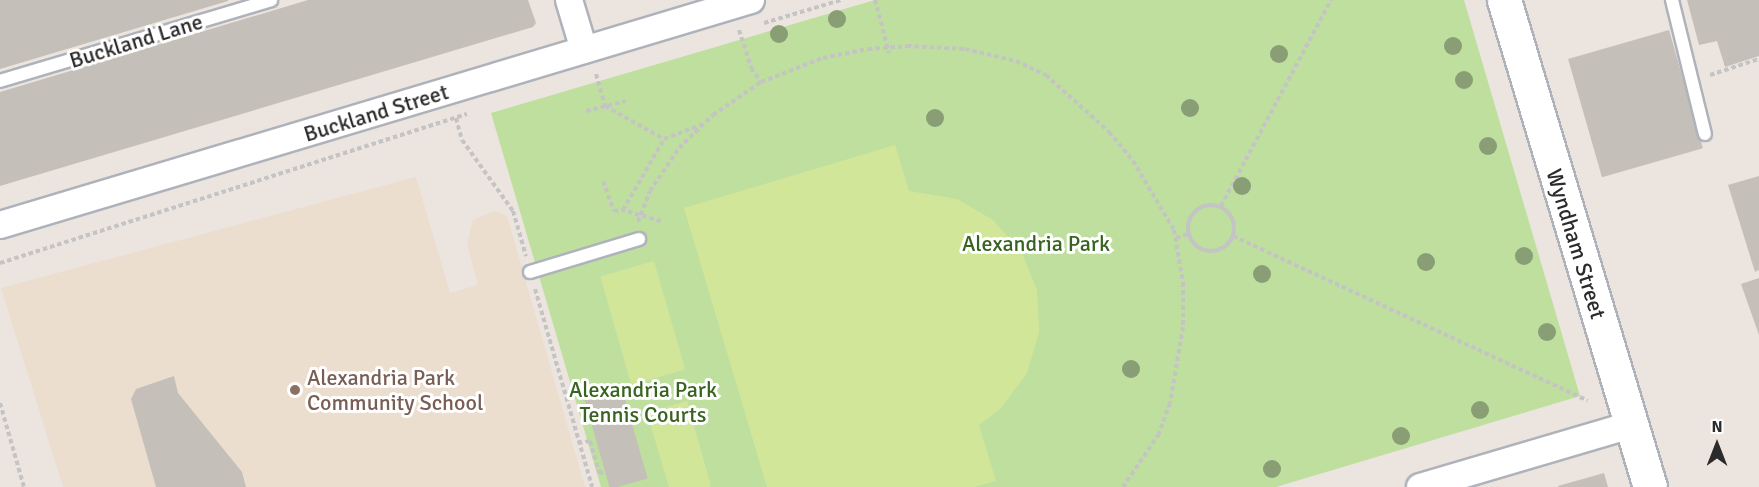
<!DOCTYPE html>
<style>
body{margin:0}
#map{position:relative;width:1759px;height:487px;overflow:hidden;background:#ece4de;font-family:Signika,sans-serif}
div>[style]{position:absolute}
.education>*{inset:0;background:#ecdecf}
.green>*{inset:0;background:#bedf9e}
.pitch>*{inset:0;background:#d2e69a;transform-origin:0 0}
.building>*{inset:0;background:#c5bfb9;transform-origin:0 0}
.path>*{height:4px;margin-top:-2px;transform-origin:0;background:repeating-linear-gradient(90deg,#c4c4c4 0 4.5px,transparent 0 7.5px)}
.path>.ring{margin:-2px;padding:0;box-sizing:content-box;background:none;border:4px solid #c4c4c4;border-radius:50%}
.roads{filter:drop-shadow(2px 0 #aeb3bb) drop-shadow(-2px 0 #aeb3bb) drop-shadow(0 2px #aeb3bb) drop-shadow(0 -2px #aeb3bb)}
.lane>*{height:12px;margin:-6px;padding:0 6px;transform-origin:6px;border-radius:6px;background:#fff}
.street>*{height:26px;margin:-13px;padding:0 13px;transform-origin:13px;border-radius:13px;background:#fff}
.secondary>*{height:33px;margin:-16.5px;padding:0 16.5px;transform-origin:16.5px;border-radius:16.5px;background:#fff}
.trees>*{width:18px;height:18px;margin:-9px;border-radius:50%;background:#899e75}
.dots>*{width:16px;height:16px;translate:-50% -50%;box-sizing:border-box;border:3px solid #fff;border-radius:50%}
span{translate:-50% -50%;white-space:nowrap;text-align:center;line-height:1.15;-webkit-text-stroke:6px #fff;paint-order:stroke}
.street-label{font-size:22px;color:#2b2b2b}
.park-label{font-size:22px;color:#38641f}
.education-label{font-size:22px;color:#785e54}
.left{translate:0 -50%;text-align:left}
.north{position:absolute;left:1687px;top:415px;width:60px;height:60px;-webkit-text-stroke:4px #fff;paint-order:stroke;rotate:0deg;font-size:16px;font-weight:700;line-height:24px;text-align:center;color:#2b2b2b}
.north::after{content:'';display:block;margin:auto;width:21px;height:27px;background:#2b2b2b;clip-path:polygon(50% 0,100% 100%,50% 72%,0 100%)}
</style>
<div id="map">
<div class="education">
<div style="clip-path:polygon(416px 177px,450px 293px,478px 285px,467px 244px,473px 220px,495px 211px,507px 216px,585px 487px,63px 487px,1px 288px)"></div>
</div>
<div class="green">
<div style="clip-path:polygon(875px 0,1464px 0,1580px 396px,1276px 487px,601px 487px,491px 113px)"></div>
</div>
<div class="pitch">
<div style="clip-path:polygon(895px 145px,909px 191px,957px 199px,993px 220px,1021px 251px,1037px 290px,1039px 332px,1027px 373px,1001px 408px,979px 425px,996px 481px,974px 487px,767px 487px,684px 208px)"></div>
<div style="left:654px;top:261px;width:113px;height:56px;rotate:74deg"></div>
<div style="clip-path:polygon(687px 401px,711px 486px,709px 487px,669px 487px,647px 413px)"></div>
</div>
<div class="building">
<div style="clip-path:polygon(0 0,228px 0,228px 1px,0 69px)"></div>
<div style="clip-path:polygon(308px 0,528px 0,536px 23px,533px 27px,0 186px,0 92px)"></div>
<div style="clip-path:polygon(1687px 0,1759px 0,1759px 56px,1725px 67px,1717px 41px,1699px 45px)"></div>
<div style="left:1669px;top:30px;width:123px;height:105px;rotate:74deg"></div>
<div style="clip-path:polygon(1759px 176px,1759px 270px,1755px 272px,1728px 185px)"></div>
<div style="clip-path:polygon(1759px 278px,1759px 335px,1741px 284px)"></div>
<div style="clip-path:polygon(174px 376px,178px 393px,242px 472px,246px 487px,156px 487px,131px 399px,136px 389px)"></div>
<div style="left:622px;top:389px;width:93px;height:39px;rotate:74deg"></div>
<div style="clip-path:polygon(1604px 473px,1608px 487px,1558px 487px,1558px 486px)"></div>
</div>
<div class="path">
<div style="left:875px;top:0;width:55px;rotate:75.2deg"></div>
<div style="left:764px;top:23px;width:80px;rotate:-16.6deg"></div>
<div style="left:739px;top:30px;width:40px;rotate:72deg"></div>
<div style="left:751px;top:68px;width:17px;rotate:54deg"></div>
<div style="left:761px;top:82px;width:66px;rotate:-21.2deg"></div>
<div style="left:823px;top:58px;width:46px;rotate:-11.3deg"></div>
<div style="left:868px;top:49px;width:39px;rotate:-4deg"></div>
<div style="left:907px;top:46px;width:58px;rotate:3deg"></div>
<div style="left:965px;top:49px;width:52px;rotate:13.2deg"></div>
<div style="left:1016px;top:61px;width:33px;rotate:25deg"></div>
<div style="left:1046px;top:75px;width:85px;rotate:42.1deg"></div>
<div style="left:1109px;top:132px;width:38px;rotate:50deg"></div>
<div style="left:1133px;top:161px;width:80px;rotate:59.3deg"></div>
<div style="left:1174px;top:230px;width:54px;rotate:80.4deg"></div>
<div style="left:1183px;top:283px;width:44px;rotate:90deg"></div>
<div style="left:1183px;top:327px;width:77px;rotate:99.7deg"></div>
<div style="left:1170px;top:403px;width:33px;rotate:110deg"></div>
<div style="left:1159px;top:434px;width:64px;rotate:124.2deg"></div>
<div style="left:596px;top:74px;width:33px;rotate:74deg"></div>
<div style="left:605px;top:106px;width:68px;rotate:29.2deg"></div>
<div style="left:1710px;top:75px;width:52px;rotate:-18.1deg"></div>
<div style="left:586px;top:111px;width:41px;rotate:-14deg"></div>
<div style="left:456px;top:118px;width:23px;rotate:75deg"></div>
<div style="left:462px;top:140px;width:87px;rotate:54.3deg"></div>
<div style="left:513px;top:211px;width:47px;rotate:73.9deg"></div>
<div style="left:603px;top:181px;width:32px;rotate:70deg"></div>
<div style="left:614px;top:211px;width:9px;rotate:-6deg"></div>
<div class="ring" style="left:1188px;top:205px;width:42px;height:42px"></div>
<div style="left:1221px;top:206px;width:234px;rotate:-61.9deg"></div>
<div style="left:661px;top:221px;width:40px;rotate:-164deg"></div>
<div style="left:623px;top:210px;width:82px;rotate:-60deg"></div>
<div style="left:664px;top:139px;width:42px;rotate:-21deg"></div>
<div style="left:638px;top:222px;width:33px;rotate:-69deg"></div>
<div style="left:650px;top:191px;width:52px;rotate:-56deg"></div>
<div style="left:679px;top:148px;width:47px;rotate:-44.1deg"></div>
<div style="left:713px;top:115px;width:58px;rotate:-34.5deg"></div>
<div style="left:1233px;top:236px;width:391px;rotate:24.9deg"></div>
<div style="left:1176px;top:238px;width:13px;rotate:-18deg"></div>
<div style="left:0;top:263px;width:490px;rotate:-17.7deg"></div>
<div style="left:535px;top:289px;width:206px;rotate:73.9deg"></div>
<div style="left:0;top:403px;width:87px;rotate:74.1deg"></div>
<div style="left:578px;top:443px;width:12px;rotate:-9deg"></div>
<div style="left:590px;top:441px;width:33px;rotate:74deg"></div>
<div style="left:599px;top:473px;width:6px;rotate:-9deg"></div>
</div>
<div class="roads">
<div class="lane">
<div style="left:1672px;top:0;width:138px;rotate:76.2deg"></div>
<div style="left:0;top:81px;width:283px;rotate:-16.6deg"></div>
<div style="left:530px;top:272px;width:114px;rotate:-16.8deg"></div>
</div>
<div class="street">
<div style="left:569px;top:0;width:52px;rotate:73.3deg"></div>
<div style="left:0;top:225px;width:784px;rotate:-16.68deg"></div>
<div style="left:1420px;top:487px;width:219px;rotate:-16.4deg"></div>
</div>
<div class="secondary">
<div style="left:1504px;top:0;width:508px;rotate:73.31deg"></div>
</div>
</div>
<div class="trees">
<div style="left:837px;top:19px"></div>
<div style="left:779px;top:34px"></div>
<div style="left:1453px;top:46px"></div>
<div style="left:1279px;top:54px"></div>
<div style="left:1464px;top:80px"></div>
<div style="left:1190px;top:108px"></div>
<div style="left:935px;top:118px"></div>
<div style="left:1488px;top:146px"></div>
<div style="left:1242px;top:186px"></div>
<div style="left:1524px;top:256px"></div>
<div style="left:1426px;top:262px"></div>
<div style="left:1262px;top:274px"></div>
<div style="left:1547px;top:332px"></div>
<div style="left:1131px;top:369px"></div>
<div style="left:1480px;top:410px"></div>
<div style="left:1401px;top:436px"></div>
<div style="left:1272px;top:469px"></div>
</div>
<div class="dots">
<div style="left:295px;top:390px;background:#8d6e63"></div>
</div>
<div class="street-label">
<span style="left:136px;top:41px;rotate:-17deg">Buckland Lane</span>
<span style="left:376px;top:113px;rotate:-17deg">Buckland Street</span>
<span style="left:1576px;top:244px;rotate:73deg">Wyndham Street</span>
</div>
<div class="park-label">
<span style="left:1036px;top:244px">Alexandria Park</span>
<span style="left:643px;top:402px">Alexandria Park<br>Tennis Courts</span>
</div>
<div class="education-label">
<span class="left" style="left:307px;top:390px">Alexandria Park<br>Community School</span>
</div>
<div class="north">N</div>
</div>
